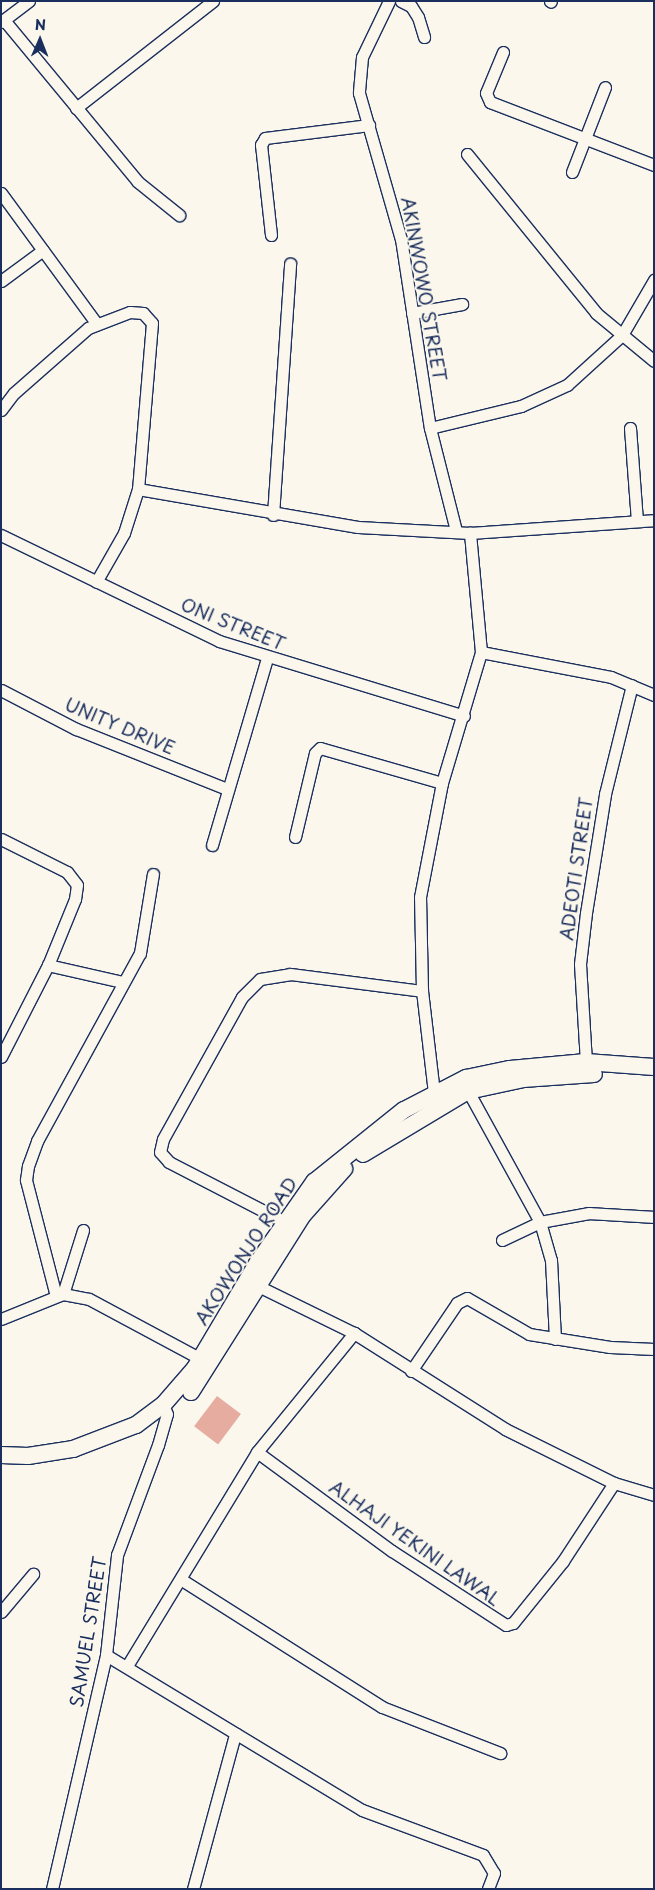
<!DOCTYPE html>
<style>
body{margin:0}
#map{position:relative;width:655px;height:1890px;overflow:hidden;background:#fbf7ec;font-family:"Playpen Sans",sans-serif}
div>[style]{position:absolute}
.building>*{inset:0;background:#e6aca0;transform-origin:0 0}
.roads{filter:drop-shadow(1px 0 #1b2f5e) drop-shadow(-1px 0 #1b2f5e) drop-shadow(0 1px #1b2f5e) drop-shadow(0 -1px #1b2f5e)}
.minor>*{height:11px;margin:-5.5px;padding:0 5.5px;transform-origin:5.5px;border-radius:5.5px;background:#fbf7ec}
.secondary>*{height:16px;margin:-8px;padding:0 8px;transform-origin:8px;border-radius:8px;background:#fbf7ec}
span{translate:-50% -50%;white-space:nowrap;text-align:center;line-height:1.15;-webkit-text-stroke:4px #fbf7ec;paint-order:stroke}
.street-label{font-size:18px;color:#1b2f5e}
.frame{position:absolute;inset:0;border:2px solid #1b2f5e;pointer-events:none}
.north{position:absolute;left:15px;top:15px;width:50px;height:50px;-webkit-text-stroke:4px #fbf7ec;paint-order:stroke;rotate:1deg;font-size:14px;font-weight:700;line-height:20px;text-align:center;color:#1b2f5e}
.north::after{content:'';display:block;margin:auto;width:18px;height:22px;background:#1b2f5e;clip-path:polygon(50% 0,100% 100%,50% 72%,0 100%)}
</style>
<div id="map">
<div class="building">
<div style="left:217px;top:1396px;width:30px;height:38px;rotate:37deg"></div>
</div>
<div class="roads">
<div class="minor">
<div style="left:389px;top:1px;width:62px;rotate:115.7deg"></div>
<div style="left:362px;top:57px;width:36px;rotate:95deg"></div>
<div style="left:359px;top:93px;width:152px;rotate:74deg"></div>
<div style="left:401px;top:239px;width:191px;rotate:81.3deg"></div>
<div style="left:430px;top:428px;width:106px;rotate:75.8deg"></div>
<div style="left:401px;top:1px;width:11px;rotate:27deg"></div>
<div style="left:411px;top:6px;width:13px;rotate:58deg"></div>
<div style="left:418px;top:17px;width:21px;rotate:73deg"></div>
<div style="left:550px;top:1px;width:1px;rotate:45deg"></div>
<div style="left:4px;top:20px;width:210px;rotate:50.4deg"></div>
<div style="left:138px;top:182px;width:53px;rotate:38.8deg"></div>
<div style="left:1px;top:22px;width:35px;rotate:-37deg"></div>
<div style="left:503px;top:52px;width:44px;rotate:112.5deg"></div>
<div style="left:486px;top:93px;width:10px;rotate:66deg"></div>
<div style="left:490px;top:102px;width:176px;rotate:21deg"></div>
<div style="left:76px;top:108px;width:174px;rotate:-38deg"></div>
<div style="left:467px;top:154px;width:205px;rotate:50.9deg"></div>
<div style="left:596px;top:313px;width:75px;rotate:39.6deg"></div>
<div style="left:572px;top:172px;width:91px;rotate:-68.8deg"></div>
<div style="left:1px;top:193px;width:162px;rotate:53.8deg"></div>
<div style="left:271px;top:235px;width:91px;rotate:-96.3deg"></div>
<div style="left:261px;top:145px;width:8px;rotate:-60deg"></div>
<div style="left:265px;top:138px;width:105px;rotate:-7.1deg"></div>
<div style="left:1px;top:281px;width:52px;rotate:-36.4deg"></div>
<div style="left:412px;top:313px;width:51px;rotate:-10.2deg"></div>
<div style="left:1px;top:410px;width:21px;rotate:-53deg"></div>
<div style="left:14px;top:393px;width:98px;rotate:-41.3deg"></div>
<div style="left:88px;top:328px;width:45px;rotate:-20.9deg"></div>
<div style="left:130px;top:312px;width:13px;rotate:4deg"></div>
<div style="left:143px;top:313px;width:13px;rotate:48deg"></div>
<div style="left:152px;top:323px;width:167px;rotate:94.8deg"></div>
<div style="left:138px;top:489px;width:46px;rotate:107.7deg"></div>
<div style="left:124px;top:533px;width:56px;rotate:119.7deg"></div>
<div style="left:430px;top:428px;width:94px;rotate:-13.6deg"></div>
<div style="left:521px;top:406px;width:51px;rotate:-24.5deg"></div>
<div style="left:567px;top:385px;width:74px;rotate:-42.3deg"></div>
<div style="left:622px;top:335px;width:64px;rotate:-59.8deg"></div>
<div style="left:630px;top:428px;width:93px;rotate:85.7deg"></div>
<div style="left:138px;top:489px;width:223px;rotate:9.8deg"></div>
<div style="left:358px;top:527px;width:112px;rotate:3.1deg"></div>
<div style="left:470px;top:533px;width:184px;rotate:-4deg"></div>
<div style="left:273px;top:515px;width:252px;rotate:-86.1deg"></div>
<div style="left:1px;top:535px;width:242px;rotate:25.9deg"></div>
<div style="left:219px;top:641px;width:256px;rotate:17deg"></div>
<div style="left:481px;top:652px;width:132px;rotate:10.9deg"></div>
<div style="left:611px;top:677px;width:47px;rotate:22.7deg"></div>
<div style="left:1px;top:690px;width:85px;rotate:27.5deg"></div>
<div style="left:76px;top:729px;width:162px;rotate:21.7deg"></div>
<div style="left:295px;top:837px;width:86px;rotate:-76.6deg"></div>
<div style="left:315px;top:753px;width:7px;rotate:-45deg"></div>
<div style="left:320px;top:748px;width:127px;rotate:16deg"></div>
<div style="left:1px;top:839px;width:74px;rotate:26.6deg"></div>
<div style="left:67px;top:872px;width:16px;rotate:52deg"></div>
<div style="left:77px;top:885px;width:14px;rotate:98deg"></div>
<div style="left:75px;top:899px;width:71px;rotate:112.2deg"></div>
<div style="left:48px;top:965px;width:103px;rotate:117.1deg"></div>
<div style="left:212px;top:845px;width:195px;rotate:-73.6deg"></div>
<div style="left:48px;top:965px;width:76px;rotate:12.9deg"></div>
<div style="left:586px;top:1062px;width:98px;rotate:-93.5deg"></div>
<div style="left:580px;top:964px;width:51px;rotate:-83.3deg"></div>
<div style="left:586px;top:913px;width:121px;rotate:-80.9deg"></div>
<div style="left:605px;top:794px;width:112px;rotate:-76.1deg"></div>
<div style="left:468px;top:1091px;width:149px;rotate:61.2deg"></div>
<div style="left:540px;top:1222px;width:40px;rotate:74deg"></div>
<div style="left:551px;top:1260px;width:79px;rotate:87.1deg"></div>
<div style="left:434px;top:1093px;width:103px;rotate:-96.7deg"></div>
<div style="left:422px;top:991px;width:94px;rotate:-91.2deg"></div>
<div style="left:420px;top:897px;width:116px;rotate:-79.1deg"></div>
<div style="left:442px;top:783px;width:137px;rotate:-73.4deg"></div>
<div style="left:481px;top:652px;width:120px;rotate:-95.3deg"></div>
<div style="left:285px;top:1222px;width:131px;rotate:-152.7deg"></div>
<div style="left:169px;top:1162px;width:13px;rotate:-132deg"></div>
<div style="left:160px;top:1152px;width:13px;rotate:-77deg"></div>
<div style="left:163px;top:1139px;width:162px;rotate:-60.9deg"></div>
<div style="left:242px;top:997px;width:25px;rotate:-45deg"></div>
<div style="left:260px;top:979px;width:30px;rotate:-9deg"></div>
<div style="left:290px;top:974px;width:133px;rotate:7.3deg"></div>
<div style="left:502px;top:1240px;width:42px;rotate:-25.3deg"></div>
<div style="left:540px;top:1222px;width:50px;rotate:-10.4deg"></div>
<div style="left:589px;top:1213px;width:65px;rotate:3.5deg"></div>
<div style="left:252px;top:1283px;width:114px;rotate:26.1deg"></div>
<div style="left:354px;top:1333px;width:179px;rotate:32.4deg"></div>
<div style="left:505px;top:1429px;width:122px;rotate:26.4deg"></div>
<div style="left:614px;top:1483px;width:42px;rotate:16.7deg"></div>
<div style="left:63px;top:1294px;width:67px;rotate:-72.6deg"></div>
<div style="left:56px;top:1296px;width:120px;rotate:-104.5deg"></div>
<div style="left:26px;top:1180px;width:14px;rotate:-82deg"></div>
<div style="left:28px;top:1166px;width:27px;rotate:-70deg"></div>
<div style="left:37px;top:1141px;width:214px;rotate:-61.3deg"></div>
<div style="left:140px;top:953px;width:80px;rotate:-80.7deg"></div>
<div style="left:1px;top:1319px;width:67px;rotate:-22deg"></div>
<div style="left:63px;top:1294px;width:26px;rotate:11deg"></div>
<div style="left:89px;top:1299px;width:127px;rotate:28.2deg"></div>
<div style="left:411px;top:1371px;width:82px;rotate:-55.9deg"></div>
<div style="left:457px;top:1303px;width:11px;rotate:-27deg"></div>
<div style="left:467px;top:1298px;width:72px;rotate:30.1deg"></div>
<div style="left:529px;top:1334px;width:82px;rotate:9.1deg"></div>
<div style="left:610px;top:1347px;width:44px;rotate:2.6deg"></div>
<div style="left:257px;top:1452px;width:167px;rotate:36.3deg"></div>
<div style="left:392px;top:1551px;width:136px;rotate:33deg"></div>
<div style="left:506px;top:1625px;width:7px;rotate:-16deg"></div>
<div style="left:513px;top:1623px;width:80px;rotate:-51.1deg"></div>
<div style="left:563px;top:1561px;width:93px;rotate:-56.8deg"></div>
<div style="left:182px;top:1580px;width:237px;rotate:32.4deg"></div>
<div style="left:382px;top:1707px;width:127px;rotate:21.3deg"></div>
<div style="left:1px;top:1612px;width:50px;rotate:-49.9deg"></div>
<div style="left:106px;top:1655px;width:299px;rotate:31.2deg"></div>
<div style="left:362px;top:1810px;width:129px;rotate:20.4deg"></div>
<div style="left:483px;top:1855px;width:21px;rotate:59deg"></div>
<div style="left:494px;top:1873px;width:17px;rotate:111deg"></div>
<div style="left:127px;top:1666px;width:250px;rotate:-58.7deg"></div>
<div style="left:257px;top:1452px;width:154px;rotate:-50.8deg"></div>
<div style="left:52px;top:1889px;width:240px;rotate:-77deg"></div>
<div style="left:106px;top:1655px;width:101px;rotate:-83.7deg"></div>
<div style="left:117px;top:1555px;width:117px;rotate:-69.6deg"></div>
<div style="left:158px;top:1445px;width:32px;rotate:-74deg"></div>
<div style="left:167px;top:1414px;width:10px;rotate:-114deg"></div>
<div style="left:193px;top:1889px;width:161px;rotate:-74.8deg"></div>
</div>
<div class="secondary">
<div style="left:363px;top:1154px;width:122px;rotate:-31deg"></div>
<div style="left:468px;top:1091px;width:56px;rotate:-12.3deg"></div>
<div style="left:523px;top:1079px;width:71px;rotate:-4deg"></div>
<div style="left:191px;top:1392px;width:209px;rotate:-57.7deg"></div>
<div style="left:303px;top:1215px;width:62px;rotate:-48.3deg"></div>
<div style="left:1px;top:1455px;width:27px;rotate:2deg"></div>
<div style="left:28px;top:1456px;width:46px;rotate:-8.8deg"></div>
<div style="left:73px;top:1449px;width:67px;rotate:-20.9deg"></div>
<div style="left:136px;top:1425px;width:34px;rotate:-37deg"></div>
<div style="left:163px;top:1405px;width:49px;rotate:-49.1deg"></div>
<div style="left:195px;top:1368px;width:123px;rotate:-59.3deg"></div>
<div style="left:258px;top:1262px;width:98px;rotate:-55deg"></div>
<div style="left:314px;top:1182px;width:115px;rotate:-38.7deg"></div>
<div style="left:404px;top:1110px;width:70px;rotate:-27.3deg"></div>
<div style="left:466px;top:1078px;width:45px;rotate:-11.6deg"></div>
<div style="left:510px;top:1069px;width:76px;rotate:-5.3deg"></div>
<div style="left:586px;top:1062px;width:68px;rotate:4.2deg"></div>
</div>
</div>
<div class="street-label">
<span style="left:424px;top:289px;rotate:80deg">AKINWOWO STREET</span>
<span style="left:233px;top:624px;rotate:22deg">ONI STREET</span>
<span style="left:120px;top:726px;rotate:23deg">UNITY DRIVE</span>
<span style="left:576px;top:869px;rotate:-82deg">ADEOTI STREET</span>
<span style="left:246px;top:1251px;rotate:-57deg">AKOWONJO ROAD</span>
<span style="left:415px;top:1543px;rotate:35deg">ALHAJI YEKINI LAWAL</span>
<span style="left:88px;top:1632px;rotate:-81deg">SAMUEL STREET</span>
</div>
<div class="frame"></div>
<div class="north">N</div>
</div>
